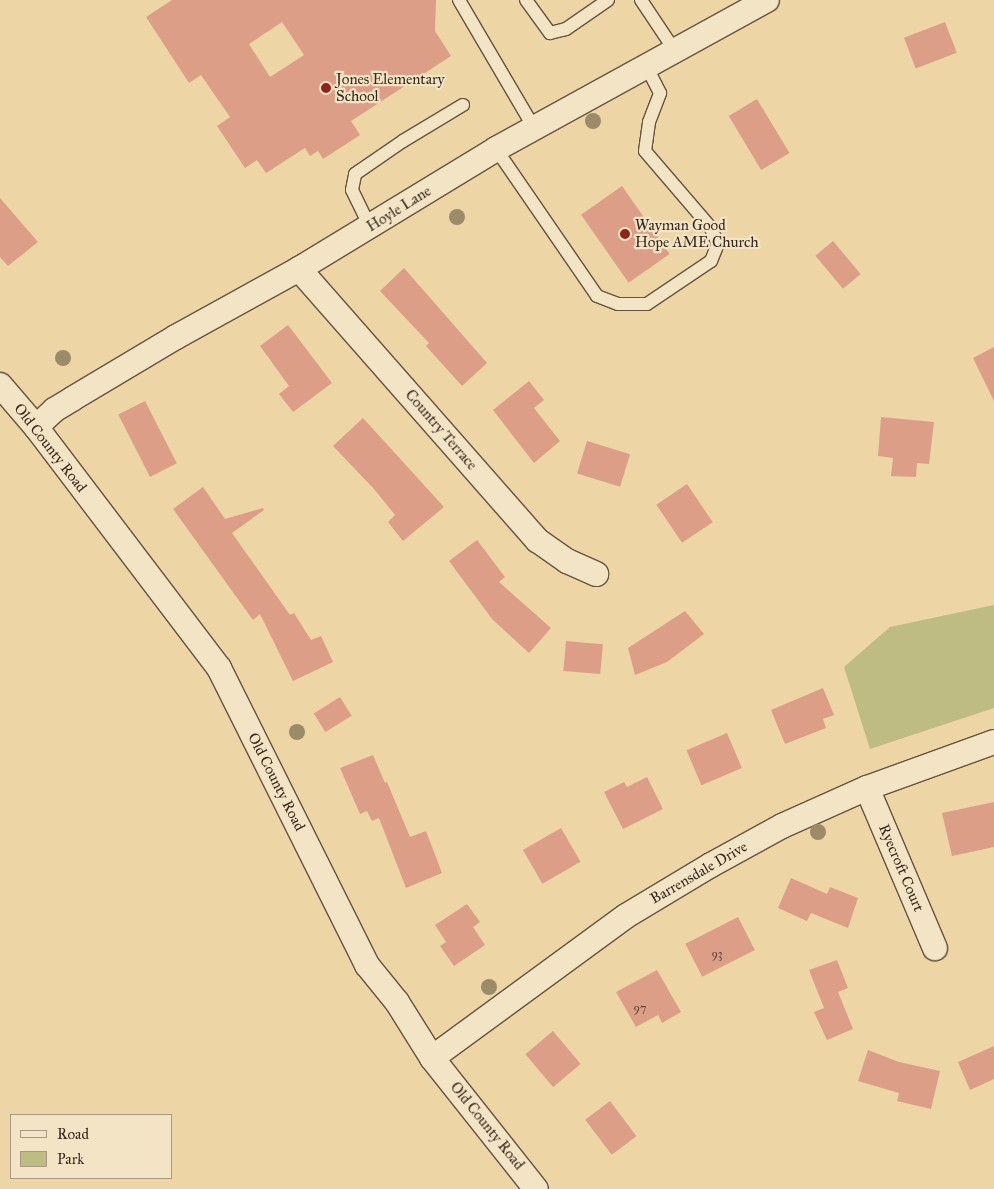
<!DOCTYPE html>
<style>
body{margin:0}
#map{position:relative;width:994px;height:1189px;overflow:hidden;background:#edd5a6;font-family:"IM FELL Great Primer",serif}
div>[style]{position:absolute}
.green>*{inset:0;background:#bebc83}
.building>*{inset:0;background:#dd9e88;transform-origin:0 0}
.roads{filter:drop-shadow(1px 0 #655340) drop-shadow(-1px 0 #655340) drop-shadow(0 1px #655340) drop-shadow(0 -1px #655340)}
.lane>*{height:12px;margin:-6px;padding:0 6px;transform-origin:6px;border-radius:6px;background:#f3e4c5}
.street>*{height:24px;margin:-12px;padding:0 12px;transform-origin:12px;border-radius:12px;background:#f3e4c5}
.trees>*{width:16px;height:16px;margin:-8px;border-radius:50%;background:#9c8a69}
.dots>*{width:14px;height:14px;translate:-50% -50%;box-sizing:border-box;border:2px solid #f3e4c5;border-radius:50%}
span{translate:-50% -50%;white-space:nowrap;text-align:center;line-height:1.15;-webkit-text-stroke:4.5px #f3e4c5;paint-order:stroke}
.number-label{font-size:12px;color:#614638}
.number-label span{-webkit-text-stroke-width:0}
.poi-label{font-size:15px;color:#38281e}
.left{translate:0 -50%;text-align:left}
.street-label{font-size:15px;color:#38281e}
.legend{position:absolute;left:10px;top:1114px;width:162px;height:65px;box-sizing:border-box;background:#f3e4c5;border:1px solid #a89982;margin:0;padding:6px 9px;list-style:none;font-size:15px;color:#38281e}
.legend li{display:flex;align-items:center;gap:10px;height:25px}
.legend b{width:25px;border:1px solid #a89982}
</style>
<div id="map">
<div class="green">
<div style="clip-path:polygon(994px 605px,994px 708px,870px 749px,844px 667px,890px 627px)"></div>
</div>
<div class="building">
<div style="clip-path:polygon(evenodd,172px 0,436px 0,435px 31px,451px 56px,351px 121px,360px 135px,323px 159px,318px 151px,310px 156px,305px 148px,266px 173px,257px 160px,245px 168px,217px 126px,230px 117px,201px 75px,189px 83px,146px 17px,172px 0,282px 22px,304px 55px,270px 77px,249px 44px,282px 22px)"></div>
<div style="left:945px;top:22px;width:33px;height:44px;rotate:69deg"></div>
<div style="left:757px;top:99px;width:63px;height:33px;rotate:59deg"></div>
<div style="left:622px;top:186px;width:83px;height:50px;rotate:55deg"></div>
<div style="clip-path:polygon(0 198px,38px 242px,8px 266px,0 257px)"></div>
<div style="left:833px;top:241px;width:43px;height:23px;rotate:50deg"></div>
<div style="clip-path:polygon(404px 268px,487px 363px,462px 386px,426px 346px,429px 343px,380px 291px)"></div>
<div style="clip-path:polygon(288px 325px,332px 383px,293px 412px,279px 394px,289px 386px,260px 346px)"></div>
<div style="clip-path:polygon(994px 347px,994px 401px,973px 358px)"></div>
<div style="clip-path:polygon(529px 381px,544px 400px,534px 408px,560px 441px,534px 463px,493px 410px)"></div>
<div style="left:145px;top:401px;width:70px;height:30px;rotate:63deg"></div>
<div style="clip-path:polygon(881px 417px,934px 422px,929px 464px,917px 463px,916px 477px,891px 476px,893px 458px,878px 456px)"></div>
<div style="clip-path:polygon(363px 418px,444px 507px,403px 541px,388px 522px,395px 515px,374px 489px,333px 446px)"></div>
<div style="left:587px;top:441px;width:45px;height:34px;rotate:17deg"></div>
<div style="left:687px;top:484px;width:46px;height:37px;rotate:56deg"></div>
<div style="clip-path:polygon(203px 487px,225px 519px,263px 508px,264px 510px,232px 533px,290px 615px,294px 613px,311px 640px,321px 636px,333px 662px,293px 681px,260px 614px,253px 620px,173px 509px)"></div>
<div style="clip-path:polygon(477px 540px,505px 577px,499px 582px,551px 628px,529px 653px,492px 619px,449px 561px)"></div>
<div style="clip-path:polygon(685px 611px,704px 634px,667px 662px,635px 675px,628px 648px)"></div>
<div style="left:566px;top:641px;width:37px;height:30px;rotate:5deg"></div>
<div style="clip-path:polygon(823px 688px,834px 715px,823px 719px,826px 728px,785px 744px,771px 710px)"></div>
<div style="left:340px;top:697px;width:22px;height:31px;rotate:58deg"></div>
<div style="left:727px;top:733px;width:38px;height:44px;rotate:67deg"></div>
<div style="clip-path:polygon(373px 755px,385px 783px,387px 782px,410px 837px,426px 831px,442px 873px,406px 888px,379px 818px,372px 821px,367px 811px,360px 814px,340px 768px)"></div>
<div style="clip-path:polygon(647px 777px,663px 809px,623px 829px,604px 792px,624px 782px,627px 787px)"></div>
<div style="clip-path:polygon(994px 802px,994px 847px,952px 856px,942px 813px)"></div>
<div style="left:561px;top:828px;width:39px;height:44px;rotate:60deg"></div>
<div style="clip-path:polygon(791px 878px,827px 894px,830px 887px,858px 898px,848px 928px,811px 913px,807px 921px,778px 908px)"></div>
<div style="clip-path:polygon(467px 904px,480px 922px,473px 927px,485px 945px,454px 966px,440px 946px,446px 942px,435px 925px)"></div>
<div style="left:738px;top:917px;width:37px;height:59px;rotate:63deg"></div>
<div style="clip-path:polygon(837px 960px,848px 988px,838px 992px,853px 1029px,827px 1040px,814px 1012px,824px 1008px,809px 970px)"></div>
<div style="clip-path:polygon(657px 970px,681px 1012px,662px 1023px,658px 1015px,636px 1027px,616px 992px)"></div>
<div style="left:553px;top:1031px;width:43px;height:36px;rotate:50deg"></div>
<div style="clip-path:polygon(994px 1046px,994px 1079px,970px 1090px,958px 1062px)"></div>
<div style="clip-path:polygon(868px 1050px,899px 1062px,940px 1071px,931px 1109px,897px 1101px,899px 1093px,858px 1081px)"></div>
<div style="left:610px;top:1101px;width:44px;height:31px;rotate:53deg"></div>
</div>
<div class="roads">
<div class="lane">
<div style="left:459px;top:0;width:148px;rotate:59.6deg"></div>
<div style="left:526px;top:0;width:41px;rotate:54deg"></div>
<div style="left:550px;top:33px;width:16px;rotate:-14deg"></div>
<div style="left:566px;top:29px;width:51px;rotate:-34.6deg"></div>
<div style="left:641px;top:0;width:61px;rotate:56.3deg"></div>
<div style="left:496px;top:149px;width:178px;rotate:55.5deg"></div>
<div style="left:597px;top:296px;width:22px;rotate:21deg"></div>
<div style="left:618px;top:304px;width:29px"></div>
<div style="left:647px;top:304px;width:77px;rotate:-33.9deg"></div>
<div style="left:711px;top:261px;width:18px;rotate:-68deg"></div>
<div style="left:718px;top:244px;width:17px;rotate:-114deg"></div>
<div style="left:711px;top:228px;width:101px;rotate:-130.6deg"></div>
<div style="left:645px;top:151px;width:29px;rotate:-82deg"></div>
<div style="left:649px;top:122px;width:31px;rotate:-69deg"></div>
<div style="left:660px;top:93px;width:29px;rotate:-117deg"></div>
<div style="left:370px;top:227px;width:41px;rotate:-115.9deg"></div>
<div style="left:352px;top:190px;width:16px;rotate:-79deg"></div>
<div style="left:355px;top:174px;width:58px;rotate:-34.5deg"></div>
<div style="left:403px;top:141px;width:70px;rotate:-31deg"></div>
</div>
<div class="street">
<div style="left:299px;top:269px;width:361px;rotate:48.7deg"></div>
<div style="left:537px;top:540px;width:37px;rotate:35deg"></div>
<div style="left:567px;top:561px;width:32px;rotate:24deg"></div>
<div style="left:0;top:385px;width:55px;rotate:49.4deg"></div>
<div style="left:36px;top:427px;width:303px;rotate:52.8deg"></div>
<div style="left:219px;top:668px;width:332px;rotate:63.5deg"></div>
<div style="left:367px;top:965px;width:48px;rotate:51deg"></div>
<div style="left:397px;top:1002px;width:66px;rotate:58deg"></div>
<div style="left:432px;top:1058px;width:167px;rotate:51.6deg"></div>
<div style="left:36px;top:427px;width:25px;rotate:-43deg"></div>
<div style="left:54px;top:410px;width:21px;rotate:-31deg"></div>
<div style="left:72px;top:399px;width:121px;rotate:-30.8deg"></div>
<div style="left:176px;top:337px;width:141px;rotate:-28.9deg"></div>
<div style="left:299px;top:269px;width:231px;rotate:-31.3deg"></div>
<div style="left:496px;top:149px;width:309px;rotate:-28.8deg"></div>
<div style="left:867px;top:788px;width:174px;rotate:67deg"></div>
<div style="left:432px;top:1058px;width:240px;rotate:-36.2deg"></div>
<div style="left:626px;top:916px;width:99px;rotate:-31deg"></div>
<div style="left:711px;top:865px;width:81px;rotate:-28.8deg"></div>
<div style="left:782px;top:826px;width:93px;rotate:-24.1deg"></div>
<div style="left:867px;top:788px;width:135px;rotate:-19.9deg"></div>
</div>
</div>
<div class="trees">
<div style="left:593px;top:121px"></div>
<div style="left:457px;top:217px"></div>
<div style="left:63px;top:358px"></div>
<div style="left:297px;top:732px"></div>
<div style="left:818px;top:832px"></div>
<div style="left:489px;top:987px"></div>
</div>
<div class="dots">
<div style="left:326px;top:88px;background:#8f2418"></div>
<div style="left:625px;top:234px;background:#8f2418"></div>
</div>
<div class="number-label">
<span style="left:717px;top:955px">93</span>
<span style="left:640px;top:1009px">97</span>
</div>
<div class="poi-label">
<span class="left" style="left:336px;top:88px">Jones Elementary<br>School</span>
<span class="left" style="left:635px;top:234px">Wayman Good<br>Hope AME Church</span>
</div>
<div class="street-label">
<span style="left:399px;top:209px;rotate:-32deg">Hoyle Lane</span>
<span style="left:441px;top:430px;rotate:49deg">Country Terrace</span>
<span style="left:50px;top:448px;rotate:52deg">Old County Road</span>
<span style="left:276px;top:782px;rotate:63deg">Old County Road</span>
<span style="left:901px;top:868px;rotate:67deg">Ryecroft Court</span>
<span style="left:699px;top:873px;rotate:-30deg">Barrensdale Drive</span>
<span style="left:487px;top:1126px;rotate:51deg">Old County Road</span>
</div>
<ul class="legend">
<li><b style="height:6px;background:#f3e4c5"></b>Road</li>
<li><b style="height:14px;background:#bebc83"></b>Park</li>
</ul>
</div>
